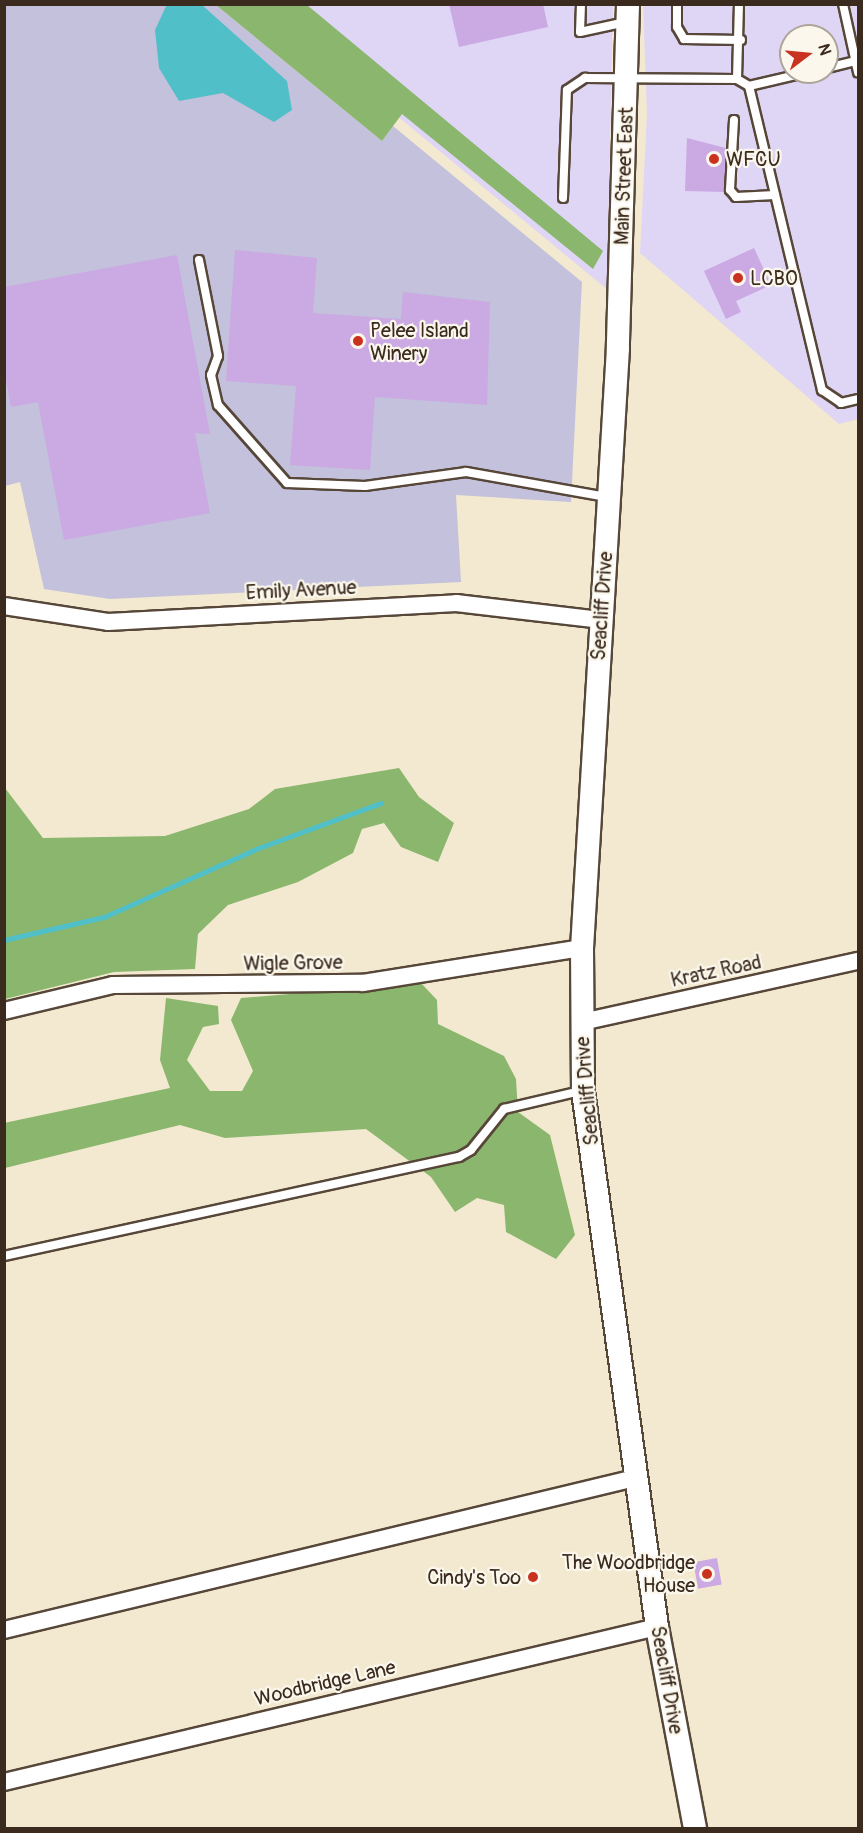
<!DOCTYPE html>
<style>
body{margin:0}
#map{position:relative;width:863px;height:1833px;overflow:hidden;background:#f3e9d0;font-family:Pangolin,sans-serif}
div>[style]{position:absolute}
.built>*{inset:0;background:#dfd5f5}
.industrial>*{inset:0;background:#c3c1db}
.forest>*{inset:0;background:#8ab66d}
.water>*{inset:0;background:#51bfc8}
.stream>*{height:4.5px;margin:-2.25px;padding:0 2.25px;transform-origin:2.25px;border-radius:2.25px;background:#51bfc8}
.building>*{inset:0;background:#cba9e3;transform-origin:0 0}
.roads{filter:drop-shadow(2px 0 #574739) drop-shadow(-2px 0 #574739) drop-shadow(0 2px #574739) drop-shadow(0 -2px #574739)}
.service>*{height:8px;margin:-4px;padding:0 4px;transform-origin:4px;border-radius:4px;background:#fff}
.minor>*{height:16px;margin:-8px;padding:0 8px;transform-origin:8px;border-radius:8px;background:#fff}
.secondary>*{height:22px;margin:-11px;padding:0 11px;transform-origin:11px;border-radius:11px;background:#fff}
.dots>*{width:16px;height:16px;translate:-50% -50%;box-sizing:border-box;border:3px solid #fbf7ec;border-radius:50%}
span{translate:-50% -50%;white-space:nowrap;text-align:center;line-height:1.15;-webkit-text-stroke:4.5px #fbf7ec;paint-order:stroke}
.poi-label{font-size:20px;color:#3b2a1e}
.left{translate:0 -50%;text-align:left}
.right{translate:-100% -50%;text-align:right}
.street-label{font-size:20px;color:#3b2a1e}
.frame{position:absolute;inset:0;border:6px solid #3b2a1e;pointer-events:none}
.north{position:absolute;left:779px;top:24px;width:60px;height:60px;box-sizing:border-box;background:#fbf7ec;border:2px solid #aea59a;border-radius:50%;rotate:74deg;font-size:16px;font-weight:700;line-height:24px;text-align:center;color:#3b2a1e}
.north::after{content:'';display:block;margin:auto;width:21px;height:27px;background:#c8321e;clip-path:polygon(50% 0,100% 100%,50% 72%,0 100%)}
</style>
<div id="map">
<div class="built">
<div style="clip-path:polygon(263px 5px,613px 5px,607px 289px,592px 277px)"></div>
<div style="clip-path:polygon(evenodd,643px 5px,858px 5px,858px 419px,839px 424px,640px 253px,647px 113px,643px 5px,791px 36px,827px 36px,827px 72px,791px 72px,791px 36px)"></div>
</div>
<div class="industrial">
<div style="clip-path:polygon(5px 5px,216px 5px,382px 141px,393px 126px,582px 282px,571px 502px,456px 495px,461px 582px,110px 599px,44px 589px,20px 482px,5px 486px)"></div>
</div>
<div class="forest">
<div style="clip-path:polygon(216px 5px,307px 5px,603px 251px,593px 269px,402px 114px,382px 141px)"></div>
<div style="clip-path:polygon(399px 768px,419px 797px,454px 823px,438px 862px,401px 847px,384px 823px,362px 829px,353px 853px,298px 882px,228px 905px,198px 934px,195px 969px,114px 972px,5px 999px,5px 788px,43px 838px,165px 836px,249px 809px,275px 789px)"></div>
<div style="clip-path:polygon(421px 983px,437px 1000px,438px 1024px,504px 1056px,516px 1079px,518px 1112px,550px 1135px,575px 1235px,556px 1259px,506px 1232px,504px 1205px,477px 1198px,455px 1212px,431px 1177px,366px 1129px,225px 1138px,180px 1125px,5px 1168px,4px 1123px,170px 1088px,160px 1060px,166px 998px,218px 1006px,219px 1024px,203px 1027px,187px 1060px,210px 1091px,242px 1091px,253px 1071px,231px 1020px,241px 998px)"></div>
</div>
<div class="water">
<div style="clip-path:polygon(167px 4px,202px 5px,287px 81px,292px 110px,274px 122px,223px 93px,179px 101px,159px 68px,155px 30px)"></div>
</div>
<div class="stream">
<div style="left:4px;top:940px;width:103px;rotate:-13deg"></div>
<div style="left:104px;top:917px;width:167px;rotate:-24.1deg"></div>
<div style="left:256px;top:849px;width:133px;rotate:-20.2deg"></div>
</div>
<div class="building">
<div style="clip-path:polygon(449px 4px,543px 4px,548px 27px,459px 47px)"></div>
<div style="clip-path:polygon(687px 138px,741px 152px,741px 167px,726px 166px,725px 192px,685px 191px)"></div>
<div style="clip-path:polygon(754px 248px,771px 285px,736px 301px,741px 312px,726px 319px,704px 271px)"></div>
<div style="clip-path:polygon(235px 250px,317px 258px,313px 313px,401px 319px,403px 292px,490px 302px,487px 405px,375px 397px,370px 470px,290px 465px,296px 386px,226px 381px)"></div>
<div style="clip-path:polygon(177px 255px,210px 434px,195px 433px,210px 513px,64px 540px,38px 402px,11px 407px,4px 369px,4px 287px)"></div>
<div style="left:717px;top:1558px;width:27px;height:24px;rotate:80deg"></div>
</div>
<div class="roads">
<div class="service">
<div style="left:581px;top:4px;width:28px;rotate:92deg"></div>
<div style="left:580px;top:32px;width:47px;rotate:-12.3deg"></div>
<div style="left:677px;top:4px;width:23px;rotate:90deg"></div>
<div style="left:677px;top:27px;width:14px;rotate:60deg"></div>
<div style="left:684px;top:39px;width:57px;rotate:1deg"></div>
<div style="left:843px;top:4px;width:70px;rotate:77.6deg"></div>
<div style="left:827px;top:68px;width:32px;rotate:-14deg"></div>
<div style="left:737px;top:79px;width:75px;rotate:-88.5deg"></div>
<div style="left:749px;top:86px;width:62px;rotate:-13.1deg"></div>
<div style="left:734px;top:120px;width:70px;rotate:93.3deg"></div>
<div style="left:730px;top:190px;width:9px;rotate:49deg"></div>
<div style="left:736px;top:197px;width:39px;rotate:-3deg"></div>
<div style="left:563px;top:198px;width:108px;rotate:-87.9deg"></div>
<div style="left:567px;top:90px;width:22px;rotate:-34deg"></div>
<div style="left:585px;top:78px;width:152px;rotate:0.4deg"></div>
<div style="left:737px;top:79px;width:14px;rotate:30deg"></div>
<div style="left:749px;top:86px;width:313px;rotate:76.5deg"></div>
<div style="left:822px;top:390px;width:23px;rotate:34deg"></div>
<div style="left:841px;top:403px;width:17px;rotate:-13deg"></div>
<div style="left:199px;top:260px;width:98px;rotate:78.8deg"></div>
<div style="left:218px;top:356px;width:20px;rotate:110deg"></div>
<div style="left:211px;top:375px;width:31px;rotate:77deg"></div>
<div style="left:218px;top:405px;width:104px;rotate:48.5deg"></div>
<div style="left:287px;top:483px;width:78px;rotate:2.2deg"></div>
<div style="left:365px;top:486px;width:102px;rotate:-7.9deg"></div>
<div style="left:466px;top:472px;width:143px;rotate:10.1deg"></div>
<div style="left:4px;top:1256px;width:466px;rotate:-12.3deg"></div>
<div style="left:459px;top:1157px;width:14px;rotate:-30deg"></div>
<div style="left:471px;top:1150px;width:53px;rotate:-51.2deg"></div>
<div style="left:504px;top:1109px;width:79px;rotate:-13.2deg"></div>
</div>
<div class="minor">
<div style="left:4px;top:606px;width:105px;rotate:8.7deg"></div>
<div style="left:108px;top:622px;width:349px;rotate:-3.1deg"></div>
<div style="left:456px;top:603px;width:145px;rotate:6.7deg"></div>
<div style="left:4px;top:1011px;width:112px;rotate:-13.4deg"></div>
<div style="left:113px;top:985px;width:250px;rotate:-0.5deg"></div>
<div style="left:363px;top:983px;width:222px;rotate:-9.1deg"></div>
<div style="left:582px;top:1022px;width:283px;rotate:-12.5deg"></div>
<div style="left:4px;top:1630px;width:649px;rotate:-13.54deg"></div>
<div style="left:4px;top:1782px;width:671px;rotate:-13.35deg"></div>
</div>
<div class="secondary">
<div style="left:628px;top:4px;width:344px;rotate:91.7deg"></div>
<div style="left:618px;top:348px;width:601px;rotate:93.43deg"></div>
<div style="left:582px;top:948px;width:143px;rotate:89.6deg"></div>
<div style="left:583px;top:1091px;width:541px;rotate:82.14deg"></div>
<div style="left:657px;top:1627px;width:205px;rotate:79.3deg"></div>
</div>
</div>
<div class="dots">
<div style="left:714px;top:159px;background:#c8321e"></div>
<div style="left:738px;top:278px;background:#c8321e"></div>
<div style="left:358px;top:341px;background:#c8321e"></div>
<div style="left:707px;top:1574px;background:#c8321e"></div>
<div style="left:533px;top:1577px;background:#c8321e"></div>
</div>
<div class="poi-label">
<span class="left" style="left:726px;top:159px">WFCU</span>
<span class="left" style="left:750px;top:278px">LCBO</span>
<span class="left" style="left:370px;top:342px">Pelee Island<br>Winery</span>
<span class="right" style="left:695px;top:1574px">The Woodbridge<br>House</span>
<span class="right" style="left:521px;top:1577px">Cindy's Too</span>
</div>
<div class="street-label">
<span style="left:624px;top:176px;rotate:-88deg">Main Street East</span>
<span style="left:301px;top:590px;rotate:-3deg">Emily Avenue</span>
<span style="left:602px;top:606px;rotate:-86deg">Seacliff Drive</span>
<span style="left:293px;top:963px;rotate:-1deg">Wigle Grove</span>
<span style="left:716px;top:971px;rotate:-12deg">Kratz Road</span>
<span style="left:587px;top:1091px;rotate:-95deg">Seacliff Drive</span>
<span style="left:667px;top:1680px;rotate:80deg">Seacliff Drive</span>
<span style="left:325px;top:1683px;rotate:-13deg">Woodbridge Lane</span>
</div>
<div class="frame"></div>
<div class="north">N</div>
</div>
